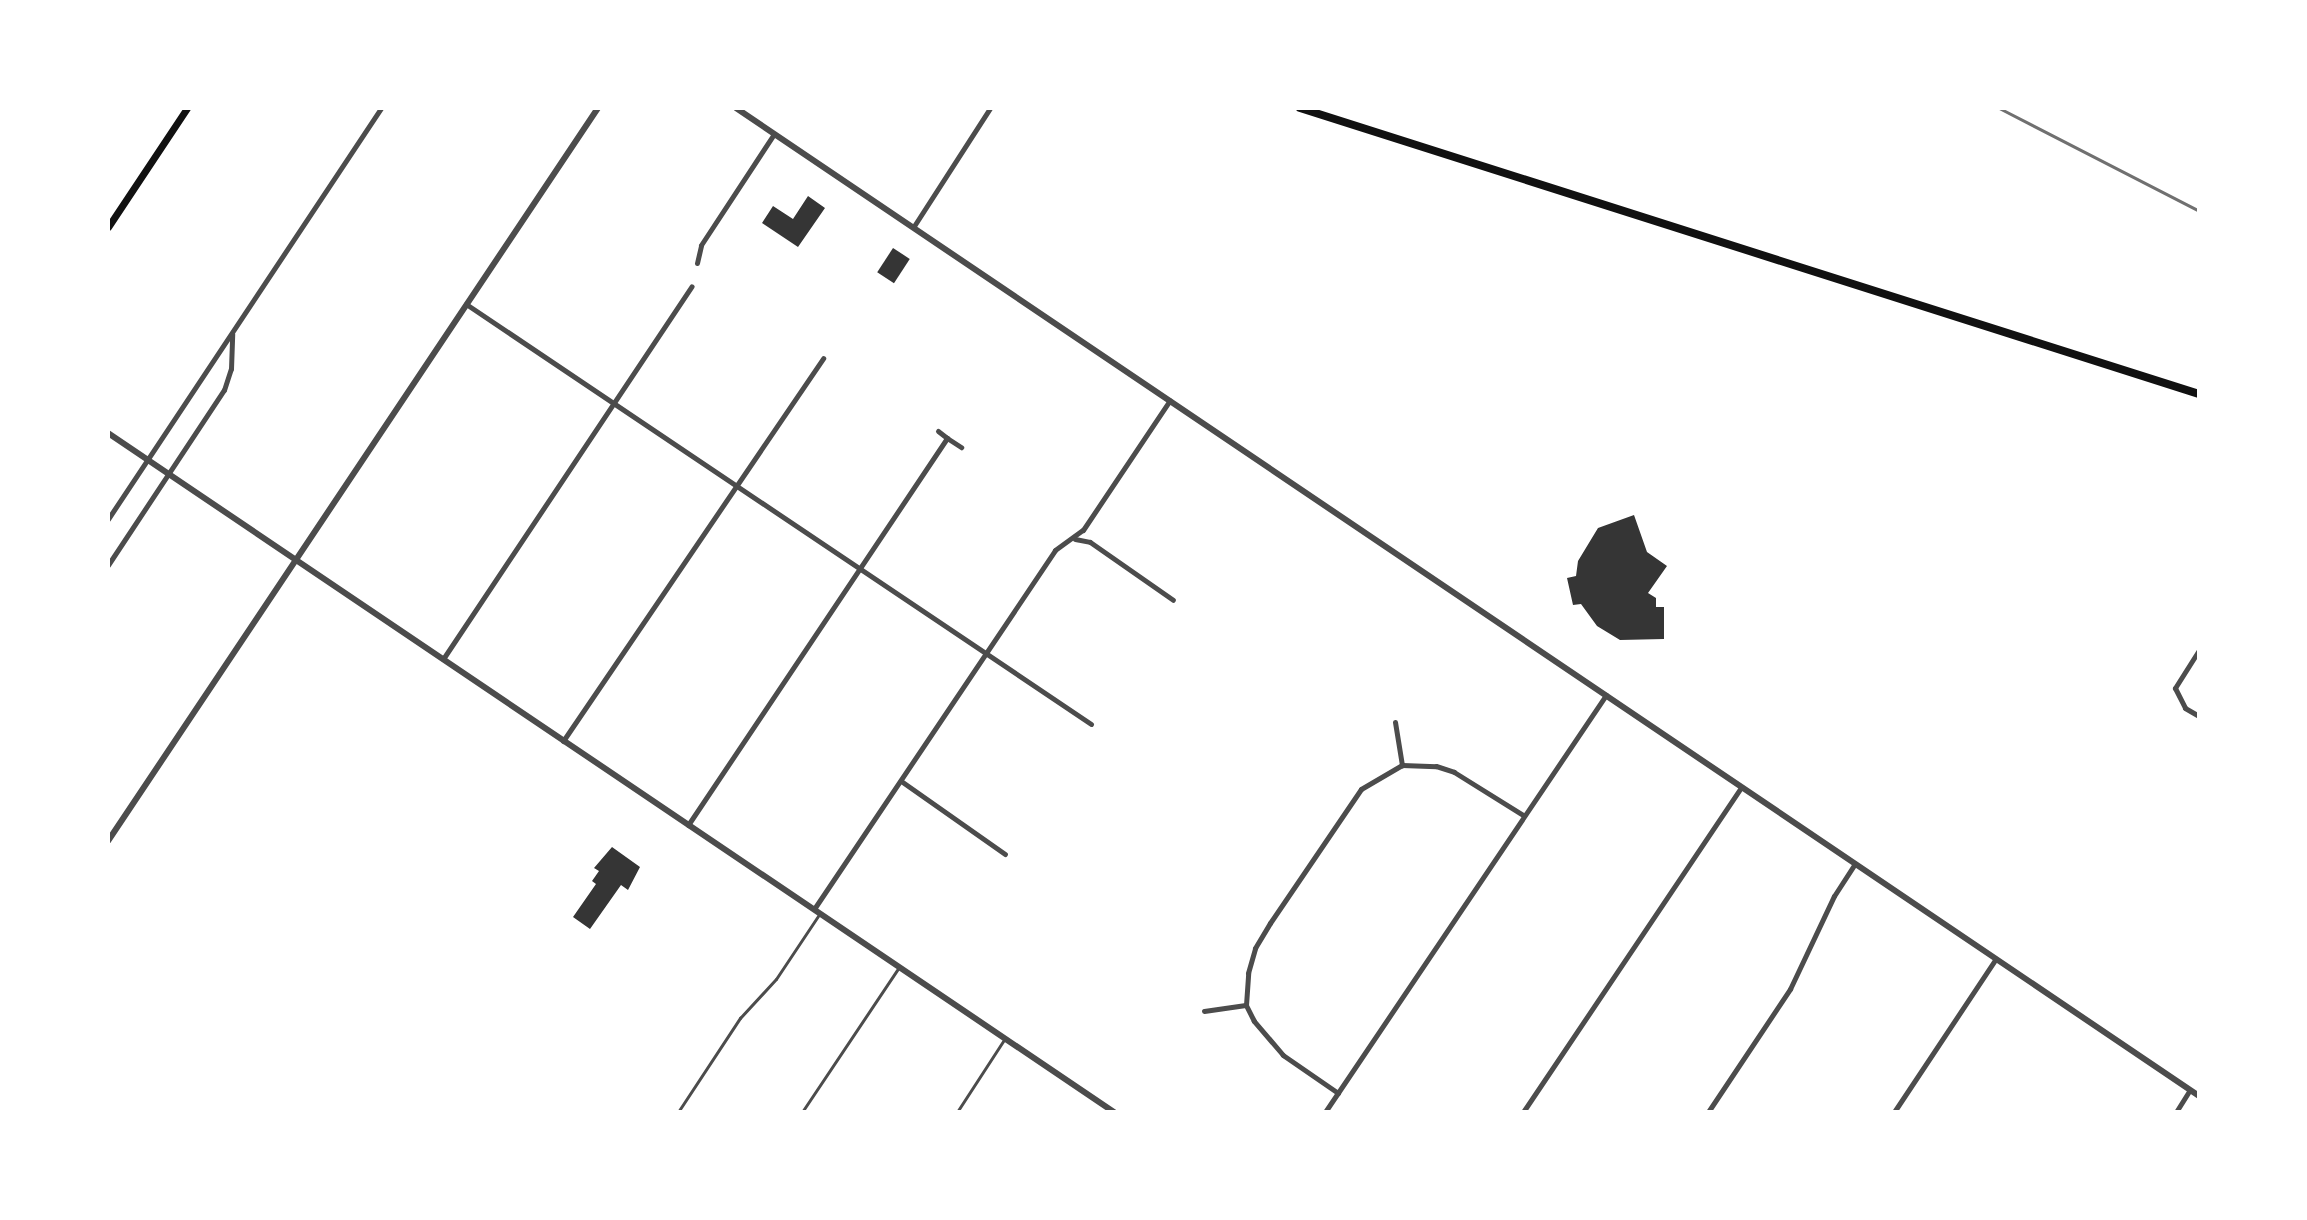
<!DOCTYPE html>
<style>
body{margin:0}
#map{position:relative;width:2307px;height:1220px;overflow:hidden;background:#fff;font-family:"Source Sans 3",sans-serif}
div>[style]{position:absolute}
.building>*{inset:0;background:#353535;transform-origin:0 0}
.service>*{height:3px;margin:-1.5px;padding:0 1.5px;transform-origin:1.5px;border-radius:1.5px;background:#4c4c4c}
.minor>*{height:5px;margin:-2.5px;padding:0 2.5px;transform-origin:2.5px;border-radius:2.5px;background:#4c4c4c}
.tertiary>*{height:6px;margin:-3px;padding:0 3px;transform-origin:3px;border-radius:3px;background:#4c4c4c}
.secondary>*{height:7px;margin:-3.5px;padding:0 3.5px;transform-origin:3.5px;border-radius:3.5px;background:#111}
.primary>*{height:8px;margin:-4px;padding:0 4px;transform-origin:4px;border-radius:4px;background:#111}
.rail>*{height:3px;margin:-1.5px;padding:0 1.5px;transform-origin:1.5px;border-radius:1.5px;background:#707070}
span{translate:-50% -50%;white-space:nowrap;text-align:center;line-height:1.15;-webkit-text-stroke:6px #fff;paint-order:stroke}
.frame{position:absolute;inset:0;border:110px solid #fff;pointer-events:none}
</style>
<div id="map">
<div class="building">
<div style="clip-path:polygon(808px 196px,825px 208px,798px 247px,762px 223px,773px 206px,793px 219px)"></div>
<div style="left:893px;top:248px;width:20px;height:29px;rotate:33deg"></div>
<div style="clip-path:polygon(1634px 515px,1647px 552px,1667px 566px,1648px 593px,1656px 598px,1656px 607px,1664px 607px,1664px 639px,1620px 640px,1597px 626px,1581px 604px,1573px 605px,1567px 578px,1576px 576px,1578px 561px,1598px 528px)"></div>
<div style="clip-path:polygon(612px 847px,640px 867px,628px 890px,621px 885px,590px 929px,573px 917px,596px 884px,592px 881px,599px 871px,594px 868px)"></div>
</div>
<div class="service">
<div style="left:678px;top:1112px;width:113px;rotate:-56.6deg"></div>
<div style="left:740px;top:1018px;width:53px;rotate:-47.3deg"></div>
<div style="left:776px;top:979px;width:79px;rotate:-56.3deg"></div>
<div style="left:802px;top:1112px;width:174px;rotate:-56.2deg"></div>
<div style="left:957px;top:1112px;width:88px;rotate:-57deg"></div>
</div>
<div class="minor">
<div style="left:914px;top:226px;width:140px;rotate:-57.2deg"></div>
<div style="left:697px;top:263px;width:18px;rotate:-77deg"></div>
<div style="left:701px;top:245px;width:133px;rotate:-56.7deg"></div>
<div style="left:466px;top:304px;width:753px;rotate:33.9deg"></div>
<div style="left:938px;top:431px;width:11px;rotate:38deg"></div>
<div style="left:108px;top:519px;width:493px;rotate:-56.4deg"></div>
<div style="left:1075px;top:539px;width:15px;rotate:11deg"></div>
<div style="left:1090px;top:542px;width:101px;rotate:34.9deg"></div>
<div style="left:108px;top:565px;width:210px;rotate:-56.5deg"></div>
<div style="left:224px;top:390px;width:22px;rotate:-72deg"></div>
<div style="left:231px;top:369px;width:35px;rotate:-88deg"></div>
<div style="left:2199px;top:650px;width:45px;rotate:122.3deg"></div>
<div style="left:2175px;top:688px;width:22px;rotate:63deg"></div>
<div style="left:2185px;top:708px;width:16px;rotate:30deg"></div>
<div style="left:443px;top:659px;width:448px;rotate:-56.3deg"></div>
<div style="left:1395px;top:722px;width:44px;rotate:80.8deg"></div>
<div style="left:563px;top:741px;width:463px;rotate:-55.8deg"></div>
<div style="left:901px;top:781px;width:127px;rotate:35.1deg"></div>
<div style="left:688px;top:825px;width:466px;rotate:-56.2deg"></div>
<div style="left:947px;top:438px;width:17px;rotate:33deg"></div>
<div style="left:814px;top:909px;width:432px;rotate:-56.1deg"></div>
<div style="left:1055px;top:550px;width:34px;rotate:-36deg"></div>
<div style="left:1083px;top:530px;width:156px;rotate:-56.2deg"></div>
<div style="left:1204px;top:1011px;width:42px;rotate:-8.1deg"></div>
<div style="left:1338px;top:1093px;width:67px;rotate:-145.4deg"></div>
<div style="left:1283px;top:1055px;width:45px;rotate:-130.5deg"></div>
<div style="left:1254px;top:1021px;width:18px;rotate:-117deg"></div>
<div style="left:1246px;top:1005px;width:32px;rotate:-86deg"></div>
<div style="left:1248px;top:973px;width:26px;rotate:-74deg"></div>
<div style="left:1255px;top:948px;width:29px;rotate:-59deg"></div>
<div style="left:1270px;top:923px;width:162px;rotate:-55.8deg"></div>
<div style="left:1361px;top:789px;width:48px;rotate:-30.3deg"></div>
<div style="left:1402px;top:765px;width:34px;rotate:2deg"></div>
<div style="left:1436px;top:766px;width:19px;rotate:18deg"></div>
<div style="left:1454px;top:772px;width:81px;rotate:31.9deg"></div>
<div style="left:1325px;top:1112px;width:503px;rotate:-56.03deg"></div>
<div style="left:1523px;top:1112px;width:391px;rotate:-56.1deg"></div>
<div style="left:1708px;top:1112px;width:148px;rotate:-56.3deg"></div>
<div style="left:1790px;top:989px;width:103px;rotate:-64.7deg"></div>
<div style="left:1834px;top:896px;width:37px;rotate:-57deg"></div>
<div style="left:1894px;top:1112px;width:182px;rotate:-56.4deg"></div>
<div style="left:2176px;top:1112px;width:26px;rotate:-58deg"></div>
</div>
<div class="tertiary">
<div style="left:736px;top:108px;width:1765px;rotate:34.03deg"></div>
<div style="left:108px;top:433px;width:1214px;rotate:34.02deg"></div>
<div style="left:108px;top:841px;width:882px;rotate:-56.24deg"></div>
</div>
<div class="secondary">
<div style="left:108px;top:227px;width:143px;rotate:-56.4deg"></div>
</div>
<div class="primary">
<div style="left:1300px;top:108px;width:943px;rotate:17.65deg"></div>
</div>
<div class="rail">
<div style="left:1999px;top:108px;width:225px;rotate:27.2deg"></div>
</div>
<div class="frame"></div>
</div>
